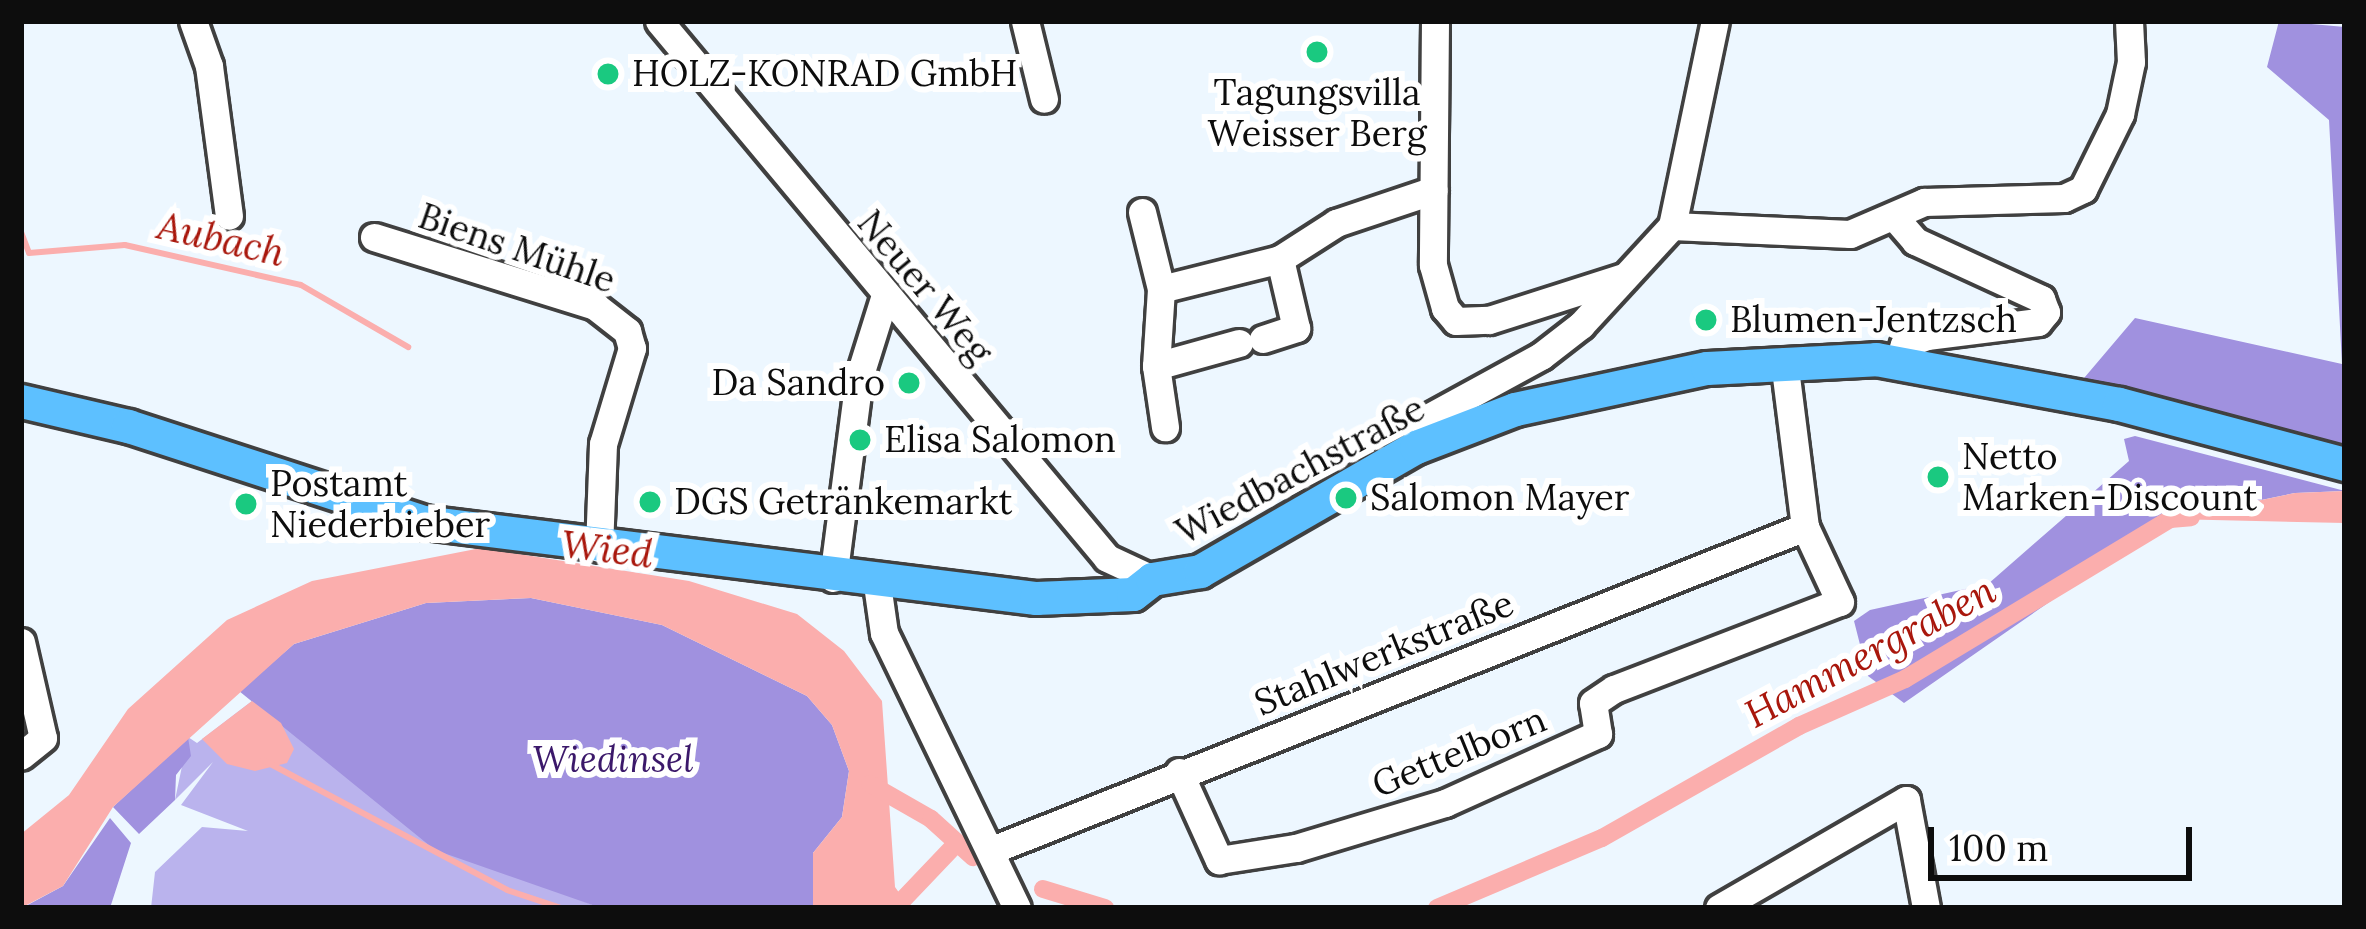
<!DOCTYPE html>
<meta charset="utf-8">
<style>
body{margin:0}
#map{position:relative;width:2366px;height:929px;overflow:hidden;background:#edf7ff;font-family:Lora,serif}
div>[style]{position:absolute}
.green>*{inset:0;background:#bab3ed}
.forest>*{inset:0;background:#a091df}
.water>*{inset:0;background:#fbaead}
.stream>*{height:6px;margin:-3px;padding:0 3px;transform-origin:3px;border-radius:3px;background:#fbaead}
.canal>*{height:18px;margin:-9px;padding:0 9px;transform-origin:9px;border-radius:9px;background:#fbaead}
.roads{filter:drop-shadow(3px 0 #404040) drop-shadow(-3px 0 #404040) drop-shadow(0 3px #404040) drop-shadow(0 -3px #404040)}
.minor>*{height:27px;margin:-13.5px;padding:0 13.5px;transform-origin:13.5px;border-radius:13.5px;background:#fff}
.major>*{height:33px;margin:-16.5px;padding:0 16.5px;transform-origin:16.5px;border-radius:16.5px;background:#5dc0ff}
.dots>*{width:33px;height:33px;translate:-50% -50%;box-sizing:border-box;border:6px solid #fff;border-radius:50%}
span{translate:-50% -50%;white-space:nowrap;text-align:center;line-height:1.15;-webkit-text-stroke:12px #fff;paint-order:stroke}
.poi-label{font-size:36px;color:#0d0d0d}
.left{translate:0 -50%;text-align:left}
.right{translate:-100% -50%;text-align:right}
.street-label{font-size:36px;color:#0d0d0d}
.park-label{font-size:36px;color:#3b186a;font-style:italic}
.water-label{font-size:39px;color:#a9170c;font-style:italic}
.frame{position:absolute;inset:0;border:24px solid #0d0d0d;pointer-events:none}
.scale{position:absolute;left:1928px;top:827px;width:264px;height:54px;box-sizing:border-box;border:6px solid #0d0d0d;border-top:0;padding-left:15px;font-size:36px;line-height:42px;white-space:nowrap;color:#0d0d0d;-webkit-text-stroke:9px #fff;paint-order:stroke}
</style>
<div id="map">
<div class="green">
<div style="clip-path:polygon(252px 701px,523px 878px,601px 908px,151px 908px,155px 872px,202px 827px,248px 831px,181px 805px,213px 762px,175px 800px,188px 737px,197px 743px)"></div>
</div>
<div class="forest">
<div style="clip-path:polygon(2279px 21px,2345px 27px,2345px 451px,2079px 384px,2135px 318px,2342px 364px,2329px 120px,2267px 67px)"></div>
<div style="clip-path:polygon(2135px 436px,2345px 491px,2295px 493px,2169px 519px,1904px 703px,1868px 676px,1854px 621px,1870px 610px,1988px 584px,2129px 461px,2124px 439px)"></div>
<div style="clip-path:polygon(531px 598px,662px 625px,807px 696px,832px 725px,849px 771px,842px 817px,813px 853px,813px 908px,601px 908px,435px 850px,239px 691px,294px 644px,426px 603px)"></div>
<div style="clip-path:polygon(188px 737px,191px 756px,176px 775px,175px 800px,139px 834px,113px 807px)"></div>
<div style="clip-path:polygon(110px 818px,131px 843px,110px 908px,22px 908px,63px 886px)"></div>
</div>
<div class="water">
<div style="clip-path:polygon(2345px 491px,2345px 523px,2170px 519px,2295px 493px)"></div>
<div style="clip-path:polygon(481px 548px,689px 581px,797px 614px,844px 651px,882px 701px,895px 887px,910px 908px,813px 908px,813px 853px,842px 817px,849px 771px,832px 725px,807px 696px,662px 625px,531px 598px,426px 603px,294px 644px,113px 807px,63px 886px,21px 908px,21px 834px,69px 795px,128px 709px,227px 620px,312px 581px)"></div>
<div style="clip-path:polygon(252px 701px,281px 723px,294px 749px,287px 763px,255px 771px,227px 764px,202px 739px)"></div>
</div>
<div class="stream">
<div style="left:21px;top:232px;width:22px;rotate:69deg"></div>
<div style="left:29px;top:253px;width:96px;rotate:-4.8deg"></div>
<div style="left:125px;top:245px;width:180px;rotate:12.8deg"></div>
<div style="left:301px;top:285px;width:124px;rotate:30.1deg"></div>
<div style="left:263px;top:760px;width:276px;rotate:28deg"></div>
<div style="left:507px;top:890px;width:57px;rotate:18.4deg"></div>
</div>
<div class="canal">
<div style="left:870px;top:784px;width:70px;rotate:29.8deg"></div>
<div style="left:931px;top:819px;width:57px;rotate:42.1deg"></div>
<div style="left:1043px;top:889px;width:65px;rotate:17deg"></div>
<div style="left:895px;top:908px;width:88px;rotate:-46.4deg"></div>
<div style="left:1437px;top:908px;width:179px;rotate:-23deg"></div>
<div style="left:1602px;top:838px;width:227px;rotate:-29.6deg"></div>
<div style="left:1799px;top:726px;width:116px;rotate:-23.9deg"></div>
<div style="left:1905px;top:679px;width:310px;rotate:-31.1deg"></div>
<div style="left:2170px;top:519px;width:21px;rotate:-5deg"></div>
</div>
<div class="roads">
<div class="minor">
<div style="left:193px;top:21px;width:48px;rotate:70.4deg"></div>
<div style="left:209px;top:66px;width:151px;rotate:82.4deg"></div>
<div style="left:659px;top:21px;width:699px;rotate:50.16deg"></div>
<div style="left:1107px;top:558px;width:50px;rotate:25deg"></div>
<div style="left:1025px;top:21px;width:80px;rotate:76.3deg"></div>
<div style="left:1435px;top:21px;width:244px;rotate:90.5deg"></div>
<div style="left:1433px;top:265px;width:45px;rotate:74.4deg"></div>
<div style="left:1445px;top:308px;width:17px;rotate:50deg"></div>
<div style="left:1456px;top:321px;width:33px;rotate:-2deg"></div>
<div style="left:1489px;top:320px;width:142px;rotate:-17.7deg"></div>
<div style="left:1142px;top:212px;width:79px;rotate:76.1deg"></div>
<div style="left:1161px;top:289px;width:77px;rotate:93.7deg"></div>
<div style="left:1156px;top:366px;width:62px;rotate:81.6deg"></div>
<div style="left:1897px;top:220px;width:28px;rotate:49deg"></div>
<div style="left:1915px;top:241px;width:139px;rotate:24.7deg"></div>
<div style="left:2041px;top:299px;width:14px;rotate:69deg"></div>
<div style="left:2046px;top:312px;width:13px;rotate:129deg"></div>
<div style="left:2038px;top:322px;width:112px;rotate:172.8deg"></div>
<div style="left:1927px;top:336px;width:25px;rotate:159deg"></div>
<div style="left:1904px;top:345px;width:18px;rotate:109deg"></div>
<div style="left:1672px;top:226px;width:178px;rotate:2.6deg"></div>
<div style="left:1850px;top:234px;width:81px;rotate:-23.4deg"></div>
<div style="left:1924px;top:202px;width:140px;rotate:-1.6deg"></div>
<div style="left:2064px;top:198px;width:21px;rotate:-25deg"></div>
<div style="left:2083px;top:189px;width:84px;rotate:-63.7deg"></div>
<div style="left:2120px;top:114px;width:53px;rotate:-78.1deg"></div>
<div style="left:2131px;top:62px;width:41px;rotate:-92.8deg"></div>
<div style="left:374px;top:237px;width:232px;rotate:17.3deg"></div>
<div style="left:595px;top:306px;width:41px;rotate:38deg"></div>
<div style="left:627px;top:331px;width:18px;rotate:74deg"></div>
<div style="left:632px;top:348px;width:100px;rotate:106.8deg"></div>
<div style="left:603px;top:444px;width:104px;rotate:92.2deg"></div>
<div style="left:1161px;top:289px;width:123px;rotate:-14.1deg"></div>
<div style="left:1280px;top:259px;width:67px;rotate:-32.7deg"></div>
<div style="left:1336px;top:223px;width:103px;rotate:-18.6deg"></div>
<div style="left:1263px;top:339px;width:35px;rotate:-18deg"></div>
<div style="left:1296px;top:328px;width:71px;rotate:-103.1deg"></div>
<div style="left:1156px;top:366px;width:86px;rotate:-15.5deg"></div>
<div style="left:1416px;top:447px;width:25px;rotate:-81deg"></div>
<div style="left:1420px;top:422px;width:138px;rotate:-28.6deg"></div>
<div style="left:1541px;top:356px;width:51px;rotate:-37.8deg"></div>
<div style="left:1581px;top:325px;width:134px;rotate:-47.4deg"></div>
<div style="left:1672px;top:226px;width:209px;rotate:-78.2deg"></div>
<div style="left:833px;top:578px;width:202px;rotate:-82.6deg"></div>
<div style="left:859px;top:378px;width:87px;rotate:-72.6deg"></div>
<div style="left:877px;top:584px;width:49px;rotate:81.9deg"></div>
<div style="left:884px;top:633px;width:305px;rotate:64.2deg"></div>
<div style="left:21px;top:642px;width:98px;rotate:77.1deg"></div>
<div style="left:43px;top:738px;width:28px;rotate:141deg"></div>
<div style="left:1179px;top:772px;width:97px;rotate:65.6deg"></div>
<div style="left:1219px;top:860px;width:78px;rotate:-8.9deg"></div>
<div style="left:1296px;top:848px;width:156px;rotate:-16.8deg"></div>
<div style="left:1445px;top:803px;width:168px;rotate:-24.3deg"></div>
<div style="left:1598px;top:734px;width:31px;rotate:-99deg"></div>
<div style="left:1593px;top:703px;width:25px;rotate:-34deg"></div>
<div style="left:1614px;top:689px;width:242px;rotate:-21.1deg"></div>
<div style="left:1840px;top:602px;width:83px;rotate:-115deg"></div>
<div style="left:1805px;top:527px;width:167px;rotate:-97.2deg"></div>
<div style="left:992px;top:850px;width:875px;rotate:-21.67deg"></div>
<div style="left:1719px;top:908px;width:216px;rotate:-30deg"></div>
<div style="left:1906px;top:800px;width:110px;rotate:79.5deg"></div>
</div>
<div class="major">
<div style="left:21px;top:401px;width:110px;rotate:13.2deg"></div>
<div style="left:128px;top:426px;width:311px;rotate:18deg"></div>
<div style="left:424px;top:522px;width:617px;rotate:7.08deg"></div>
<div style="left:1036px;top:598px;width:97px;rotate:-2.4deg"></div>
<div style="left:1133px;top:594px;width:24px;rotate:-38deg"></div>
<div style="left:1152px;top:579px;width:49px;rotate:-9.5deg"></div>
<div style="left:1200px;top:571px;width:249px;rotate:-29.9deg"></div>
<div style="left:1416px;top:447px;width:106px;rotate:-21deg"></div>
<div style="left:1515px;top:409px;width:196px;rotate:-12.1deg"></div>
<div style="left:1707px;top:368px;width:169px;rotate:-3deg"></div>
<div style="left:1876px;top:359px;width:247px;rotate:10.5deg"></div>
<div style="left:2119px;top:404px;width:234px;rotate:14.9deg"></div>
</div>
</div>
<div class="dots">
<div style="left:1317px;top:52px;background:#1ac980"></div>
<div style="left:608px;top:74px;background:#1ac980"></div>
<div style="left:1706px;top:320px;background:#1ac980"></div>
<div style="left:909px;top:383px;background:#1ac980"></div>
<div style="left:860px;top:440px;background:#1ac980"></div>
<div style="left:1938px;top:477px;background:#1ac980"></div>
<div style="left:1346px;top:498px;background:#1ac980"></div>
<div style="left:650px;top:502px;background:#1ac980"></div>
<div style="left:246px;top:504px;background:#1ac980"></div>
</div>
<div class="poi-label">
<span class="left" style="left:632px;top:74px">HOLZ-KONRAD GmbH</span>
<span style="left:1317px;top:113px">Tagungsvilla<br>Weisser Berg</span>
<span class="left" style="left:1730px;top:320px">Blumen-Jentzsch</span>
<span class="right" style="left:885px;top:383px">Da Sandro</span>
<span class="left" style="left:884px;top:440px">Elisa Salomon</span>
<span class="left" style="left:1962px;top:477px">Netto<br>Marken-Discount</span>
<span class="left" style="left:270px;top:504px">Postamt<br>Niederbieber</span>
<span class="left" style="left:1370px;top:498px">Salomon Mayer</span>
<span class="left" style="left:674px;top:502px">DGS Getränkemarkt</span>
</div>
<div class="street-label">
<span style="left:517px;top:248px;rotate:19deg">Biens Mühle</span>
<span style="left:925px;top:287px;rotate:50deg">Neuer Weg</span>
<span style="left:1300px;top:470px;rotate:-28deg">Wiedbachstraße</span>
<span style="left:1384px;top:653px;rotate:-22deg">Stahlwerkstraße</span>
<span style="left:1459px;top:752px;rotate:-22deg">Gettelborn</span>
</div>
<div class="park-label">
<span style="left:613px;top:760px">Wiedinsel</span>
</div>
<div class="water-label">
<span style="left:221px;top:239px;rotate:13deg">Aubach</span>
<span style="left:607px;top:549px;rotate:7deg">Wied</span>
<span style="left:1870px;top:652px;rotate:-28deg">Hammergraben</span>
</div>
<div class="frame"></div>
<div class="scale">100 m</div>
</div>
